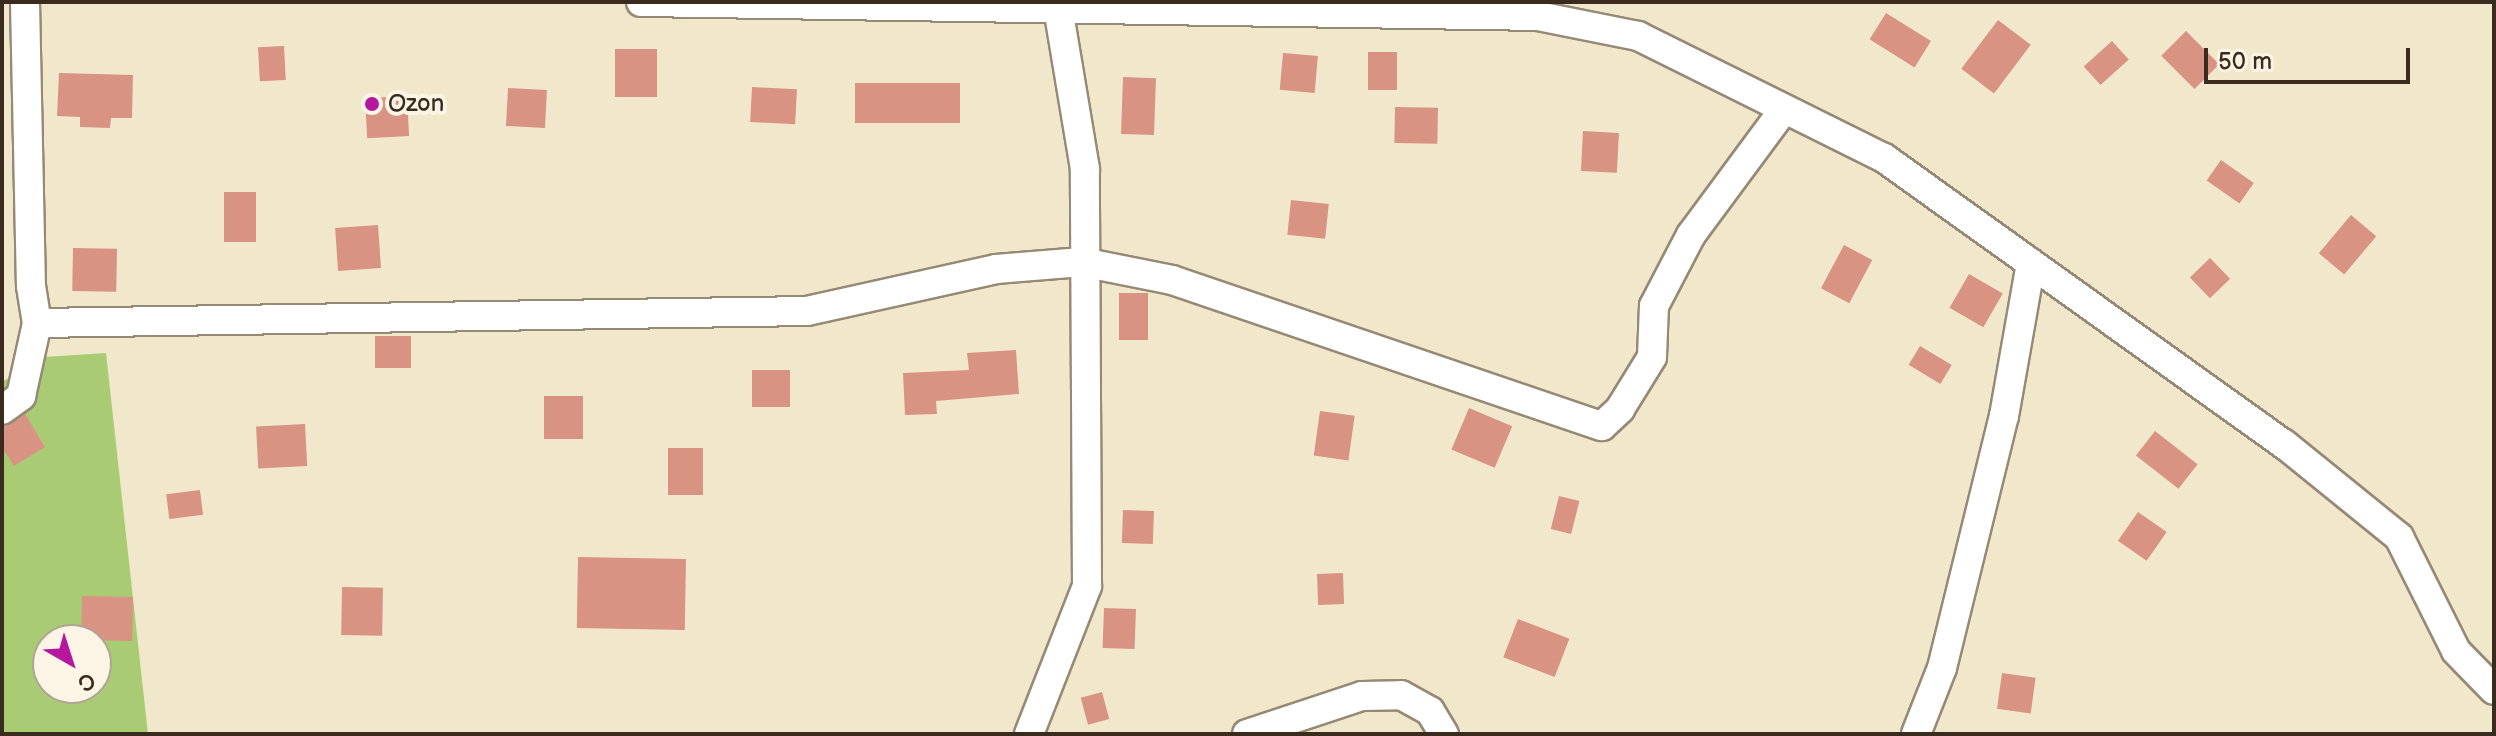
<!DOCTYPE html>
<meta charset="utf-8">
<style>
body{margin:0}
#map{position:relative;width:2496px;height:736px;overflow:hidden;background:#f1e8cc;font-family:"Balsamiq Sans",sans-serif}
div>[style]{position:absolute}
.green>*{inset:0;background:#a9cb74}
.building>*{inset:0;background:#d99382;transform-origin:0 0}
.roads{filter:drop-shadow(2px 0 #968975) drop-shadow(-2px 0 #968975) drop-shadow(0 2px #968975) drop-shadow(0 -2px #968975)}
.minor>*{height:28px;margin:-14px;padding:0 14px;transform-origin:14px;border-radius:14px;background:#fff}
.dots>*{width:22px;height:22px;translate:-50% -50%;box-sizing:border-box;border:4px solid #fcf5e5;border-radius:50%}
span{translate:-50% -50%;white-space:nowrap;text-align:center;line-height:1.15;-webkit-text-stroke:8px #fcf5e5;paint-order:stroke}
.poi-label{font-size:24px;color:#3b2a1e}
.left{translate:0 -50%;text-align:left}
.frame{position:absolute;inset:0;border:4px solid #3b2a1e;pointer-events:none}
.north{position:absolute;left:32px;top:624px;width:80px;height:80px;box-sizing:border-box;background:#fcf5e5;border:2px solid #afa495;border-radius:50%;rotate:141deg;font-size:22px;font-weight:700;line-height:32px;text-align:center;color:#3b2a1e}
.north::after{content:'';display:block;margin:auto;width:28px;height:36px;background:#b5179e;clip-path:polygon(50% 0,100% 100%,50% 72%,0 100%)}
.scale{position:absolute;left:2204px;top:48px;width:206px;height:36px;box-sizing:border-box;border:4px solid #3b2a1e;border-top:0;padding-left:10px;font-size:24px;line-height:28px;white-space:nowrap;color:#3b2a1e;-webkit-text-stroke:6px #fcf5e5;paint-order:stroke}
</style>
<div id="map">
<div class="green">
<div style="clip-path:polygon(evenodd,106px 353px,148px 734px,2px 734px,2px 382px,44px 357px,106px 353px,48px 640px,96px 640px,96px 688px,48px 688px,48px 640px)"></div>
</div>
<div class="building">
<div style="left:1886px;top:13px;width:53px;height:31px;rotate:32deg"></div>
<div style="left:1998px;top:20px;width:41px;height:61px;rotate:37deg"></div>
<div style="left:2186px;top:31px;width:47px;height:35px;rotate:45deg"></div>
<div style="left:2112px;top:41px;width:25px;height:38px;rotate:48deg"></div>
<div style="left:284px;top:46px;width:34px;height:26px;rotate:87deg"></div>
<div style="left:657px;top:49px;width:48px;height:42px;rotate:90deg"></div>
<div style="left:1368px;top:52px;width:29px;height:38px"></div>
<div style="left:1283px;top:53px;width:35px;height:37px;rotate:5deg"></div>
<div style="clip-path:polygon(59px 73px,133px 75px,132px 118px,111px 118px,110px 128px,80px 127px,80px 117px,57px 116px)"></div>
<div style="left:1123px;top:77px;width:33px;height:57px;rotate:2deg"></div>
<div style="left:960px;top:83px;width:40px;height:105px;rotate:90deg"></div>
<div style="left:752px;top:87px;width:45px;height:35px;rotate:3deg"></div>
<div style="left:508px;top:88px;width:39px;height:38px;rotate:3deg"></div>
<div style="left:407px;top:96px;width:40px;height:42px;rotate:87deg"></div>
<div style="left:1395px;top:107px;width:43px;height:36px;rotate:1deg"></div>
<div style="left:1583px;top:131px;width:36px;height:40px;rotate:3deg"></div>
<div style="left:2221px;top:160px;width:40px;height:25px;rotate:35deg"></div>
<div style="left:224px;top:192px;width:32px;height:50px"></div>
<div style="left:1291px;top:200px;width:38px;height:35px;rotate:6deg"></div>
<div style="left:2351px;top:215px;width:33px;height:50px;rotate:40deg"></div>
<div style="left:378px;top:225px;width:43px;height:43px;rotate:86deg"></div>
<div style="left:1844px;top:245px;width:32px;height:49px;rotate:28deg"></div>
<div style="left:73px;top:248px;width:44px;height:43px;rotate:1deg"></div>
<div style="left:2210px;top:258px;width:29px;height:28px;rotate:46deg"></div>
<div style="left:1969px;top:274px;width:39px;height:39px;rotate:30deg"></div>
<div style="left:1119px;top:293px;width:29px;height:47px"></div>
<div style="left:375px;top:336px;width:36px;height:32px"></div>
<div style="left:1920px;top:346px;width:37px;height:22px;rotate:31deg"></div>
<div style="clip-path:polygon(1016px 350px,1019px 394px,936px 401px,937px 414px,905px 415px,903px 373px,969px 370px,967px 353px)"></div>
<div style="left:752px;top:370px;width:38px;height:37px"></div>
<div style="left:544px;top:396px;width:39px;height:43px"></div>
<div style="left:1469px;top:408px;width:47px;height:45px;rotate:23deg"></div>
<div style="left:1320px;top:411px;width:35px;height:45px;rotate:8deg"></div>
<div style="clip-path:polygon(25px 414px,45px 447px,14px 466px,2px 447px,2px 428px)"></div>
<div style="left:305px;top:424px;width:42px;height:49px;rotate:87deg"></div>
<div style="left:2155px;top:431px;width:54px;height:31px;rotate:38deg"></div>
<div style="left:668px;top:448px;width:35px;height:47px"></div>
<div style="left:200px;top:490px;width:25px;height:34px;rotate:83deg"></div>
<div style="left:1559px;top:496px;width:21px;height:34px;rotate:14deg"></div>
<div style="left:1123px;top:510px;width:31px;height:33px;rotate:2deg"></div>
<div style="left:2138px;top:512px;width:35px;height:35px;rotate:35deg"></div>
<div style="left:686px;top:559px;width:71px;height:108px;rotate:91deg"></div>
<div style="left:1343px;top:573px;width:31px;height:26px;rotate:88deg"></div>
<div style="left:342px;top:587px;width:41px;height:48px;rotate:1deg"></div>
<div style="left:82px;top:596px;width:51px;height:44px;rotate:1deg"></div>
<div style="left:1104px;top:608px;width:32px;height:40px;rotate:2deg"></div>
<div style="left:1518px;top:619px;width:55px;height:41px;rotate:21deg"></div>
<div style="left:2002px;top:673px;width:34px;height:36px;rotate:8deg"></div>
<div style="left:1102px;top:692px;width:28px;height:22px;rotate:75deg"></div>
</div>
<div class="roads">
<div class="minor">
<div style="left:25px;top:2px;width:284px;rotate:88.8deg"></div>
<div style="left:31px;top:286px;width:37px;rotate:81deg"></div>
<div style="left:37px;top:323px;width:770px;rotate:-0.89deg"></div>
<div style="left:807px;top:311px;width:194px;rotate:-12.5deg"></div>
<div style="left:996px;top:269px;width:86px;rotate:-4.7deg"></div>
<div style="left:1082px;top:262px;width:92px;rotate:11.3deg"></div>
<div style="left:1172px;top:280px;width:454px;rotate:18.8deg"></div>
<div style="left:1602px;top:426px;width:25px;rotate:-43deg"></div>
<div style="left:1620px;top:409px;width:61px;rotate:-58.4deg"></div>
<div style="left:1652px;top:357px;width:51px;rotate:-87.8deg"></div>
<div style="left:1654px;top:306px;width:80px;rotate:-62.5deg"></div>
<div style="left:1691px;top:235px;width:153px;rotate:-53.5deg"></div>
<div style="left:641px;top:2px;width:897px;rotate:0.89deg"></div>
<div style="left:1538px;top:16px;width:102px;rotate:11.3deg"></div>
<div style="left:1638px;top:36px;width:275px;rotate:26.4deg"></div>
<div style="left:1884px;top:158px;width:492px;rotate:35.6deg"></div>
<div style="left:2284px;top:444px;width:148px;rotate:39deg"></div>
<div style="left:2399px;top:537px;width:127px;rotate:63.4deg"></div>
<div style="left:2456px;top:651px;width:54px;rotate:45.7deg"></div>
<div style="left:2px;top:410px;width:24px;rotate:-36deg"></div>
<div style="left:21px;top:396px;width:75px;rotate:-77.6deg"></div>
<div style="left:1029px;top:734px;width:159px;rotate:-68.6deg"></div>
<div style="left:1087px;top:586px;width:417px;rotate:-90.3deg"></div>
<div style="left:1085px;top:169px;width:164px;rotate:-99.5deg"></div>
<div style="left:1247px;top:734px;width:121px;rotate:-18.3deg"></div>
<div style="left:1362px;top:696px;width:39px;rotate:-1deg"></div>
<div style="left:1401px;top:695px;width:33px;rotate:29deg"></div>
<div style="left:1430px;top:711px;width:27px;rotate:59deg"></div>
<div style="left:1916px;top:734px;width:71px;rotate:-68.5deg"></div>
<div style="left:1942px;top:668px;width:260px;rotate:-76.2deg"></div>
<div style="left:2004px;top:416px;width:155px;rotate:-80deg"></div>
</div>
</div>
<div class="dots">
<div style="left:372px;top:104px;background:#b5179e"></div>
</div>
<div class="poi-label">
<span class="left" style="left:388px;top:104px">Ozon</span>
</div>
<div class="frame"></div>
<div class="north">С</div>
<div class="scale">50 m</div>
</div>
